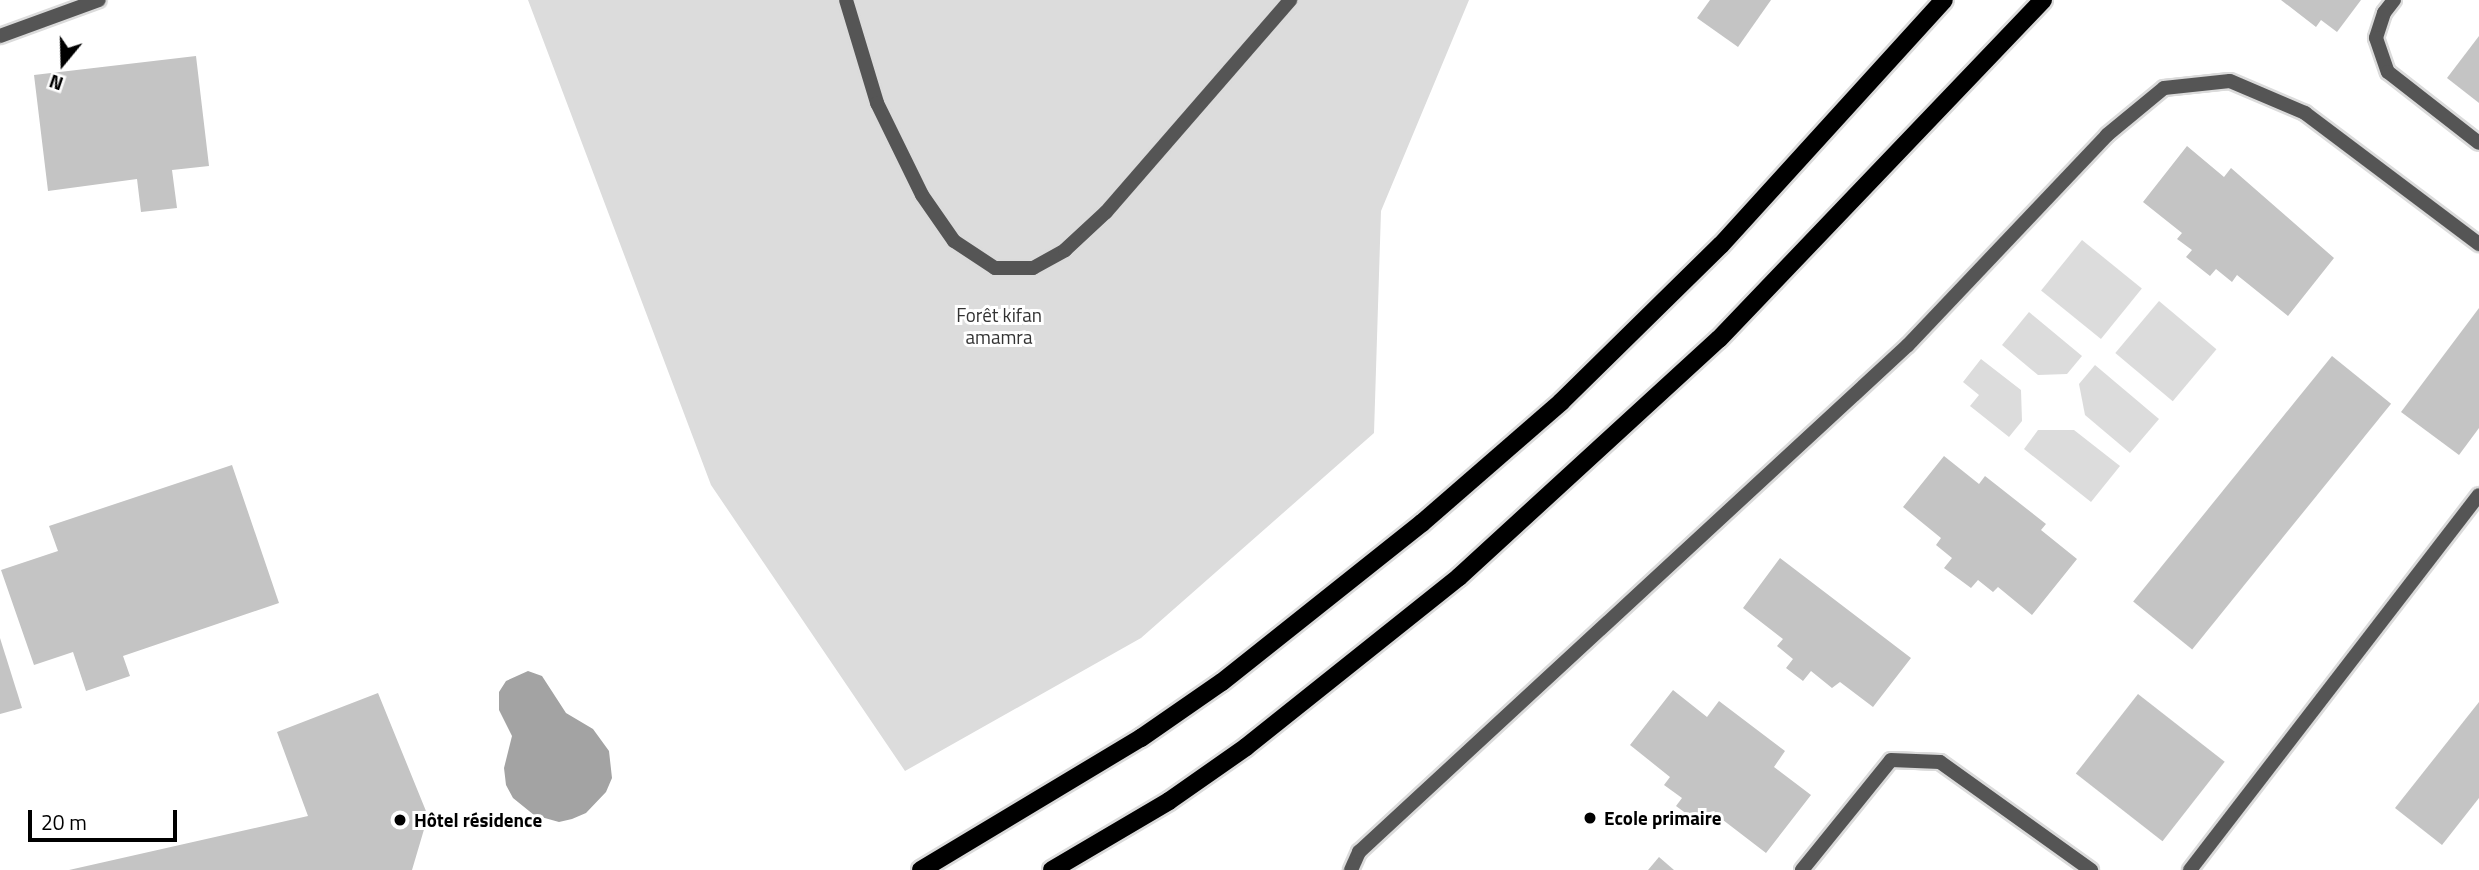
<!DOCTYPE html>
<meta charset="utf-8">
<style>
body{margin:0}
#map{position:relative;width:2479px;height:870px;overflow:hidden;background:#fff;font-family:"Titillium Web",sans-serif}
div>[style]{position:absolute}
.green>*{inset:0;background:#dcdcdc;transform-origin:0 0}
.water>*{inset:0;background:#a3a3a3}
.building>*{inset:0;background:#c4c4c4;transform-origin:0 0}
.roads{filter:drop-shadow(2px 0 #dbdbdb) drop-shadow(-2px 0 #dbdbdb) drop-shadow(0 2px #dbdbdb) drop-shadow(0 -2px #dbdbdb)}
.service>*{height:14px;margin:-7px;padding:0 7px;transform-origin:7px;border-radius:7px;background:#555}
.minor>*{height:14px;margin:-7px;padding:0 7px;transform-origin:7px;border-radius:7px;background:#555}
.primary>*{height:18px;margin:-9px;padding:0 9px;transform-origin:9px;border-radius:9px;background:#000}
.dots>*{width:19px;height:19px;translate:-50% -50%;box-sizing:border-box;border:4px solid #fff;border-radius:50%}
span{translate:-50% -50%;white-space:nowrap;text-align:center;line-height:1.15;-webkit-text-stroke:6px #fff;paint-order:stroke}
.park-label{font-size:19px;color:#333}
.poi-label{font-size:19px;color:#000;font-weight:700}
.left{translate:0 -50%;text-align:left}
.north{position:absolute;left:28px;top:28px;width:70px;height:70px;-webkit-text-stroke:5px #fff;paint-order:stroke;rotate:199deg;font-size:19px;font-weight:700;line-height:28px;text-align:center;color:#000}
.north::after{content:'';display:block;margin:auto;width:24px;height:32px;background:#000;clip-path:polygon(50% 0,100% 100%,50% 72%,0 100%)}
.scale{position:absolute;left:28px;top:810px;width:149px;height:32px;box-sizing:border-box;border:4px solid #000;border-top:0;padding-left:9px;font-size:21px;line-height:24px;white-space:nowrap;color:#000;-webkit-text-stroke:5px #fff;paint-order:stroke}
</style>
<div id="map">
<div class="green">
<div style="clip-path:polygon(528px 0,1469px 0,1381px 211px,1374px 433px,1141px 638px,905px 771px,711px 485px)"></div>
<div style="left:2082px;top:240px;width:77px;height:65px;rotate:39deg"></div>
<div style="left:2159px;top:301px;width:75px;height:68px;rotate:40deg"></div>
<div style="clip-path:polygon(2029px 312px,2082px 356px,2067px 374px,2038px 375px,2002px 345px)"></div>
<div style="clip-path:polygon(1981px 359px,2021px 390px,2022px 421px,2009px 437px,1970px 406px,1979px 395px,1963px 382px)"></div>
<div style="clip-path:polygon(2095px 365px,2159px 419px,2130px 453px,2085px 415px,2079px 384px)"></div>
<div style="clip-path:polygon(2038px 430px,2074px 430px,2120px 466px,2091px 502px,2024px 449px)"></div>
</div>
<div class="water">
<div style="clip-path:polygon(528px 671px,542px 676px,566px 713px,593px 729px,609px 751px,612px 778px,606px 792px,586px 813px,572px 819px,559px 822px,534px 815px,513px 798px,506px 785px,504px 768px,512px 736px,499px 710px,499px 692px,506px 681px)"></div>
</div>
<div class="building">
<div style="clip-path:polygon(1710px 0,1771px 0,1738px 47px,1697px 18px)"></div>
<div style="clip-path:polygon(2281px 0,2361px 0,2337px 32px,2321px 20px,2316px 27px)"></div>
<div style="clip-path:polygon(2479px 36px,2479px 103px,2447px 78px)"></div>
<div style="clip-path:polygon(196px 56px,209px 166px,172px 170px,177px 208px,141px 212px,137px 179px,48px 191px,34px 75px)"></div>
<div style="clip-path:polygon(2187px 146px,2224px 177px,2231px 168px,2334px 258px,2288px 316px,2237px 275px,2232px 282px,2216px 269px,2210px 276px,2186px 257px,2192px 250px,2177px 239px,2182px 233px,2143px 202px)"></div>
<div style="clip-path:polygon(2479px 308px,2479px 428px,2459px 455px,2401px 412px)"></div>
<div style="left:2332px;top:356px;width:76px;height:316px;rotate:39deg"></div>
<div style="clip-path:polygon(1944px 456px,1979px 484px,1985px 476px,2046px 524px,2041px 530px,2077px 559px,2032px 615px,1998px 587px,1993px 592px,1978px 580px,1971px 588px,1944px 568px,1952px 558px,1936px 545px,1941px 538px,1903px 507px)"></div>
<div style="clip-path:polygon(232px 465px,279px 603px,123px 656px,130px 676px,86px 691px,73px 652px,34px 665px,1px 570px,58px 551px,49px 526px)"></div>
<div style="clip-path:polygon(1780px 558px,1911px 658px,1873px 707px,1840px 682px,1832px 688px,1811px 671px,1803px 681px,1786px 668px,1793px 659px,1777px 646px,1783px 639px,1743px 608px)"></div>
<div style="clip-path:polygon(0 638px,22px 708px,0 714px)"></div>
<div style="clip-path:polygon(1673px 690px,1707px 717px,1719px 701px,1785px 751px,1774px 767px,1811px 795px,1766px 853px,1723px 820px,1718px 827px,1700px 813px,1695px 820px,1676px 806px,1682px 798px,1664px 785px,1670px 777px,1630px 745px)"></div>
<div style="clip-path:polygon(378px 693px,428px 816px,412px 870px,69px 870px,308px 816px,277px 732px)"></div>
<div style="left:2138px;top:694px;width:110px;height:101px;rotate:38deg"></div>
<div style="clip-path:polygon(2479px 702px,2479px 798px,2442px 845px,2395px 808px)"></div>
<div style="clip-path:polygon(1659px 857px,1674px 870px,1648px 870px)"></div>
</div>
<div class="roads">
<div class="service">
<div style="left:846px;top:0;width:108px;rotate:73.2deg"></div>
<div style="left:877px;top:103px;width:102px;rotate:63.9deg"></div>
<div style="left:922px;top:195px;width:56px;rotate:55.2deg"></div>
<div style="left:954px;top:241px;width:49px;rotate:33.4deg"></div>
<div style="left:995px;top:268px;width:38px"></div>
<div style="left:1033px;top:268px;width:37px;rotate:-29deg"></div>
<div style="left:1065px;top:250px;width:56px;rotate:-42.8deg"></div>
<div style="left:1106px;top:212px;width:281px;rotate:-49deg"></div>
<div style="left:0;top:36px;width:105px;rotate:-20deg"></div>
</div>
<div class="minor">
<div style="left:2394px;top:0;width:16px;rotate:128deg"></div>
<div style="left:2384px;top:13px;width:26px;rotate:108deg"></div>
<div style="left:2376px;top:38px;width:36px;rotate:71deg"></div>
<div style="left:2388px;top:72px;width:115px;rotate:38deg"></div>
<div style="left:1351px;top:870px;width:20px;rotate:-66deg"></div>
<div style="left:1359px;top:852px;width:747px;rotate:-42.72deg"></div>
<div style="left:1908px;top:345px;width:289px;rotate:-46.5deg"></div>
<div style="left:2107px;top:135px;width:74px;rotate:-39.5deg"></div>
<div style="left:2164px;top:88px;width:66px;rotate:-6.1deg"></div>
<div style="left:2230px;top:81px;width:82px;rotate:23.1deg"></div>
<div style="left:2305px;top:113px;width:218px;rotate:37deg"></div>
<div style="left:1802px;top:870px;width:141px;rotate:-51deg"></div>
<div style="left:1891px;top:760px;width:49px;rotate:2.3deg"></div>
<div style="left:1940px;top:762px;width:186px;rotate:35.6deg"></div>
<div style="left:2190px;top:870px;width:473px;rotate:-52.4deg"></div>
</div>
<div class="primary">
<div style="left:921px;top:870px;width:257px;rotate:-31deg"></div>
<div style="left:1141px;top:738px;width:98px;rotate:-34.7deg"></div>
<div style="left:1222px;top:682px;width:256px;rotate:-38.5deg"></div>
<div style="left:1422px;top:523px;width:184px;rotate:-41deg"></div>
<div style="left:1561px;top:402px;width:224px;rotate:-44.5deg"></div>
<div style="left:1721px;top:245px;width:331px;rotate:-47.7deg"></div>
<div style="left:1052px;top:870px;width:136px;rotate:-30.5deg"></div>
<div style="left:1169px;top:801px;width:94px;rotate:-35deg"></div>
<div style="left:1246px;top:747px;width:273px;rotate:-38.6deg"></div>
<div style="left:1459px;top:577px;width:352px;rotate:-42.5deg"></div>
<div style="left:1719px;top:339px;width:469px;rotate:-46.3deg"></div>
</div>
</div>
<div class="dots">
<div style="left:1590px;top:818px;background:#000"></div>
<div style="left:400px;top:820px;background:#000"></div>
</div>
<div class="park-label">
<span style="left:999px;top:326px">Forêt kifan<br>amamra</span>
</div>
<div class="poi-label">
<span class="left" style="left:1604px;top:818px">Ecole primaire</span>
<span class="left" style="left:414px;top:820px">Hôtel résidence</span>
</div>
<div class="north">N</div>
<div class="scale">20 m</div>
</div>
